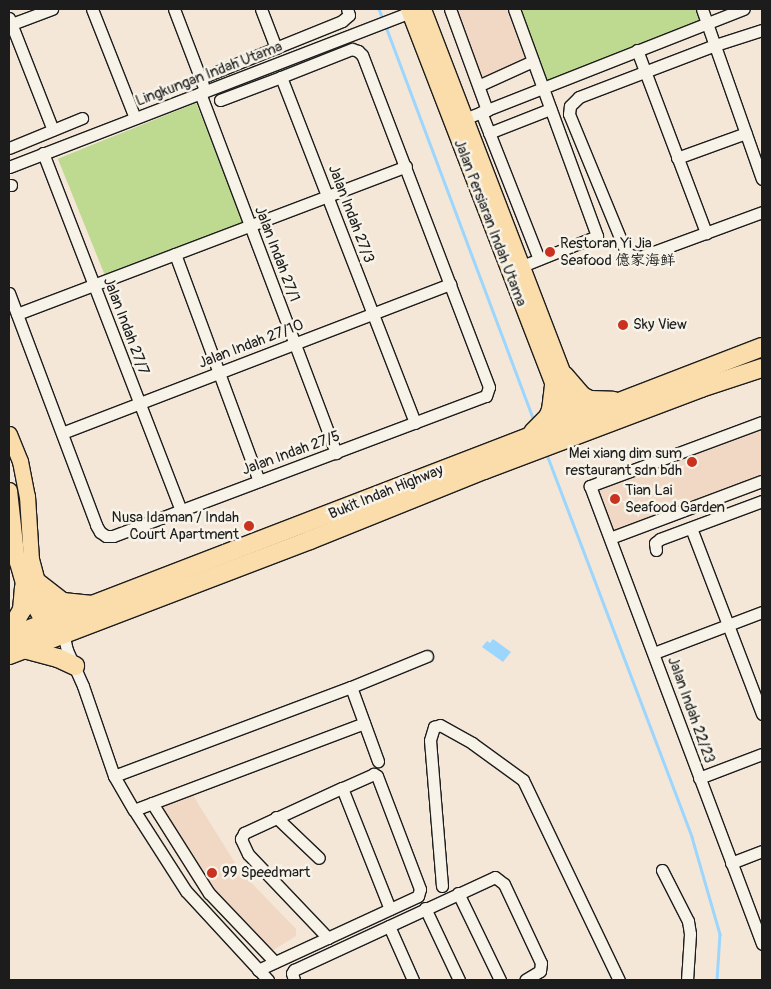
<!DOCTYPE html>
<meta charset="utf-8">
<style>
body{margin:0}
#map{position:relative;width:771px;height:989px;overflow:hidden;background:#f4e7d8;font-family:Pangolin,"LXGW WenKai TC",sans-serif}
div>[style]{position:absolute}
.built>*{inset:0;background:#f0d8c5}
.green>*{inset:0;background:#bed990;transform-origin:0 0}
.water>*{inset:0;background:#9cd6fd}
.stream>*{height:2.5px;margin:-1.25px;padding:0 1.25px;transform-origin:1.25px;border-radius:1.25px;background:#9cd6fd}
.roads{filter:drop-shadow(1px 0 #1c1c1c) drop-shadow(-1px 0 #1c1c1c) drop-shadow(0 1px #1c1c1c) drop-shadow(0 -1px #1c1c1c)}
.minor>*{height:11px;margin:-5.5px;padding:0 5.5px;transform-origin:5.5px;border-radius:5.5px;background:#f7f3e8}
.major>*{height:15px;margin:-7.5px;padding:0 7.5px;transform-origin:7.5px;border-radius:7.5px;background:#fbddab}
.highway>*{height:18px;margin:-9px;padding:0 9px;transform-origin:9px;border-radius:9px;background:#fbddab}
.dots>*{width:14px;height:14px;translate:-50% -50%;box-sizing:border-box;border:2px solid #f7f3e8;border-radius:50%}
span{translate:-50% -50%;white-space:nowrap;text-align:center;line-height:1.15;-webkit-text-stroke:5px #f7f3e8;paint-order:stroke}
.street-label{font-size:15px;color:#1c1c1c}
.poi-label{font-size:15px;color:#1c1c1c}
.left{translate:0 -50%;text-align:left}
.right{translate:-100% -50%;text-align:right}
.frame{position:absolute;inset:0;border:10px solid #1c1c1c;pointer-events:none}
</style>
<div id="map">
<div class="built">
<div style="clip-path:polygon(454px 9px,510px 9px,529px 59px,481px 80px)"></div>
<div style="clip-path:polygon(762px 418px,762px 478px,612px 534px,592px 483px)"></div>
<div style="clip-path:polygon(191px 792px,240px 871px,296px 929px,296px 936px,270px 952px,213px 892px,157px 804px)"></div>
</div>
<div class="green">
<div style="clip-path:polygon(514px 9px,702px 9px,708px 23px,543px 88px)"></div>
<div style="left:196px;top:103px;width:128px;height:149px;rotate:68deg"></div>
</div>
<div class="water">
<div style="clip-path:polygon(493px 639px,511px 652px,503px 662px,482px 647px,487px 641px,490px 643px)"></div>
</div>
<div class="stream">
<div style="left:379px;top:9px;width:11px;rotate:68deg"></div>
<div style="left:385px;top:24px;width:424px;rotate:69.4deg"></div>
<div style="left:546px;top:452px;width:412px;rotate:69.2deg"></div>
<div style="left:692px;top:837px;width:101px;rotate:73.9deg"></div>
<div style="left:720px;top:934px;width:46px;rotate:93.7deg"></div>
</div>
<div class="roads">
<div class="minor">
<div style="left:92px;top:9px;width:117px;rotate:68.5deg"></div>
<div style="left:174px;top:9px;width:81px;rotate:69.1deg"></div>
<div style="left:261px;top:9px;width:42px;rotate:69deg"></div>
<div style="left:450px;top:9px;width:108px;rotate:69.9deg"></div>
<div style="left:514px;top:9px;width:242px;rotate:69.9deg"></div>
<div style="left:597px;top:236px;width:81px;rotate:158.2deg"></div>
<div style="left:702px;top:9px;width:180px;rotate:70.6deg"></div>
<div style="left:9px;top:18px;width:120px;rotate:68.6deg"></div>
<div style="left:9px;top:25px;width:46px;rotate:-20.4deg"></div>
<div style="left:762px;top:30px;width:49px;rotate:162.3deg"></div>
<div style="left:715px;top:45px;width:146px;rotate:159.1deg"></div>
<div style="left:579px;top:97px;width:13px;rotate:135deg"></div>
<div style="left:570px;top:106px;width:8px;rotate:97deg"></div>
<div style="left:569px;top:114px;width:149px;rotate:67.6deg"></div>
<div style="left:626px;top:252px;width:5px;rotate:37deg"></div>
<div style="left:630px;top:255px;width:10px;rotate:11deg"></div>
<div style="left:640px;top:257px;width:130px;rotate:-20.2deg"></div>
<div style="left:637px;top:50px;width:196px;rotate:69.3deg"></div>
<div style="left:201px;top:78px;width:152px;rotate:-22deg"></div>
<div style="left:342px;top:21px;width:9px;rotate:-41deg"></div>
<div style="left:349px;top:15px;width:6px;rotate:-108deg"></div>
<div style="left:480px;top:85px;width:58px;rotate:-24.4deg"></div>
<div style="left:200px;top:93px;width:385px;rotate:69.3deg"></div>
<div style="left:220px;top:100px;width:65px;rotate:-20.7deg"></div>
<div style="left:281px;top:77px;width:371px;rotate:68.8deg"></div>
<div style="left:481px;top:112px;width:158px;rotate:68.5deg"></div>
<div style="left:459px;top:121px;width:306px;rotate:-21.5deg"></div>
<div style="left:489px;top:133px;width:66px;rotate:-21.5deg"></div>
<div style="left:9px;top:148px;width:79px;rotate:-22.3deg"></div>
<div style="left:43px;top:153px;width:383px;rotate:68.9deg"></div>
<div style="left:677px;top:158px;width:73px;rotate:-19.9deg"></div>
<div style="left:9px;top:167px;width:435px;rotate:-21.1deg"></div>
<div style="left:9px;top:185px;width:2px"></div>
<div style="left:175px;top:254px;width:242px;rotate:69.7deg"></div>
<div style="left:9px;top:293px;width:248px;rotate:69.4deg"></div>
<div style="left:96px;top:525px;width:8px;rotate:60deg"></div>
<div style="left:100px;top:532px;width:7px;rotate:34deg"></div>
<div style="left:106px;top:536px;width:7px"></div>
<div style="left:113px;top:536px;width:398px;rotate:-20.6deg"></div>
<div style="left:486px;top:396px;width:9px;rotate:-72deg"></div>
<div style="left:489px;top:387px;width:355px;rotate:-110.9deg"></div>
<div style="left:362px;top:55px;width:6px;rotate:-135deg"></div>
<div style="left:358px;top:51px;width:6px;rotate:-162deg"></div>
<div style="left:352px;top:49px;width:76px;rotate:158.5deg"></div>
<div style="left:17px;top:314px;width:416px;rotate:-20.8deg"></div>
<div style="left:762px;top:422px;width:184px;rotate:159.6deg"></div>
<div style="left:590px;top:486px;width:489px;rotate:69.4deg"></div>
<div style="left:62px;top:433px;width:416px;rotate:-21deg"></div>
<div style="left:691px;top:528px;width:199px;rotate:69.1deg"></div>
<div style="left:610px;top:538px;width:162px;rotate:-20.6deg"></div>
<div style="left:656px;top:550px;width:7px;rotate:-98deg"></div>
<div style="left:655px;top:543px;width:6px;rotate:-39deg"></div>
<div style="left:660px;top:539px;width:109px;rotate:-20.4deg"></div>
<div style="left:63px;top:633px;width:17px;rotate:77deg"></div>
<div style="left:67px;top:650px;width:39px;rotate:66deg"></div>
<div style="left:83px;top:686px;width:95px;rotate:71deg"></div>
<div style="left:114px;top:776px;width:39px;rotate:60deg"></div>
<div style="left:134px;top:810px;width:96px;rotate:57.3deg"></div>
<div style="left:186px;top:891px;width:121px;rotate:47.3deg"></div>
<div style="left:654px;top:653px;width:116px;rotate:-20.8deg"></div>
<div style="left:351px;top:687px;width:79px;rotate:70deg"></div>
<div style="left:114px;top:776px;width:253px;rotate:-20.6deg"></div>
<div style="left:351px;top:687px;width:82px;rotate:-22.2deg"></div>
<div style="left:699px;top:778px;width:67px;rotate:-20.9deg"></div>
<div style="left:152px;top:803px;width:107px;rotate:57.7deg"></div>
<div style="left:209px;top:893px;width:95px;rotate:46.3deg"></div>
<div style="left:134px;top:810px;width:246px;rotate:-20.7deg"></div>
<div style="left:276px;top:817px;width:59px;rotate:43.6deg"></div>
<div style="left:731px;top:863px;width:33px;rotate:-21deg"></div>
<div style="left:662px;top:870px;width:57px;rotate:63deg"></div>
<div style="left:688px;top:921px;width:13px;rotate:81deg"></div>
<div style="left:690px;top:934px;width:46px;rotate:93.7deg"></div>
<div style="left:442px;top:886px;width:146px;rotate:-94.7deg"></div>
<div style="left:430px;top:740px;width:14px;rotate:-73deg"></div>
<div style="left:434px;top:727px;width:6px;rotate:-18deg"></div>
<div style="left:440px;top:725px;width:37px;rotate:29deg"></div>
<div style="left:472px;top:743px;width:63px;rotate:36deg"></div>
<div style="left:523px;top:780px;width:222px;rotate:64.4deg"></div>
<div style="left:458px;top:893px;width:97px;rotate:64.2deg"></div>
<div style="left:425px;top:908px;width:80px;rotate:64.7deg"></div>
<div style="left:389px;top:926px;width:59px;rotate:66deg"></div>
<div style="left:328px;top:938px;width:116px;rotate:-133.6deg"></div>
<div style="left:248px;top:854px;width:17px;rotate:-115deg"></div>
<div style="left:241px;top:839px;width:7px;rotate:-63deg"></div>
<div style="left:244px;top:833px;width:108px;rotate:-24.7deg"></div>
<div style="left:342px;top:788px;width:130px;rotate:68.4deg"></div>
<div style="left:258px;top:970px;width:176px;rotate:-24.8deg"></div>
<div style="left:418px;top:896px;width:7px;rotate:-74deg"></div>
<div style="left:420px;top:889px;width:121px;rotate:-110.8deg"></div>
<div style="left:377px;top:776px;width:4px;rotate:-146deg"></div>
<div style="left:374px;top:774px;width:35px;rotate:156deg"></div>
<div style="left:294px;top:980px;width:7px;rotate:-106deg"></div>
<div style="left:292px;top:973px;width:4px;rotate:-56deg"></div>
<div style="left:294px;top:970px;width:221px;rotate:-24.8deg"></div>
<div style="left:495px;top:877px;width:11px;rotate:38deg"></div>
<div style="left:504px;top:884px;width:87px;rotate:64.9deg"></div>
<div style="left:541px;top:963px;width:8px;rotate:97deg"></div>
<div style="left:540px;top:971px;width:17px;rotate:149deg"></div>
</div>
<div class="major">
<div style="left:408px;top:9px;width:453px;rotate:68.9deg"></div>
<div style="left:423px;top:9px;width:449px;rotate:69deg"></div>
<div style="left:9px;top:434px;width:29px;rotate:68deg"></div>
<div style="left:20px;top:461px;width:36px;rotate:79deg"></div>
<div style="left:27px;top:496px;width:63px;rotate:86.4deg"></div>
<div style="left:31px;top:559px;width:24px;rotate:75deg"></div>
<div style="left:37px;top:582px;width:52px;rotate:62.4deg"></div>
<div style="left:9px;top:490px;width:72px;rotate:83.7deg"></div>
<div style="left:17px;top:562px;width:26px;rotate:74deg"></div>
<div style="left:24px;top:587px;width:52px;rotate:61.5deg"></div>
</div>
<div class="highway">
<div style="left:564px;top:375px;width:28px;rotate:49deg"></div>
<div style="left:582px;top:396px;width:9px;rotate:27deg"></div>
<div style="left:590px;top:400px;width:23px;rotate:2deg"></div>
<div style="left:533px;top:432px;width:21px;rotate:-45deg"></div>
<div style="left:548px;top:417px;width:8px;rotate:-67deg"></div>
<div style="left:551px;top:410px;width:25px;rotate:-83deg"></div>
<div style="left:37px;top:582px;width:33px;rotate:38deg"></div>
<div style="left:63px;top:602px;width:27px;rotate:6deg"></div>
<div style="left:9px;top:633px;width:26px;rotate:-61deg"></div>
<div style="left:22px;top:610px;width:23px;rotate:-85deg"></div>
<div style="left:9px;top:637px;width:807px;rotate:-21.06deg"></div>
<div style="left:24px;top:649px;width:35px;rotate:15deg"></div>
<div style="left:58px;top:658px;width:19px;rotate:25deg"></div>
<div style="left:9px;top:655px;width:322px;rotate:-20.9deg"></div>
<div style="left:310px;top:540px;width:188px;rotate:-21.9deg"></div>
<div style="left:484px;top:470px;width:232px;rotate:-20.7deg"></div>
<div style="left:701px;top:388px;width:64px;rotate:-18.2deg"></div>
</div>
</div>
<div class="dots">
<div style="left:550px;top:252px;background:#c8321e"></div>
<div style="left:623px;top:325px;background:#c8321e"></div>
<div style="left:692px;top:462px;background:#c8321e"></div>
<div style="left:615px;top:499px;background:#c8321e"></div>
<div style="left:249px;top:526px;background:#c8321e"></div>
<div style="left:212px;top:873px;background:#c8321e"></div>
</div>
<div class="street-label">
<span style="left:209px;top:74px;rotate:-21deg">Lingkungan Indah Utama</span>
<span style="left:351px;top:214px;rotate:69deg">Jalan Indah 27/3</span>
<span style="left:490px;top:223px;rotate:69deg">Jalan Persiaran Indah Utama</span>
<span style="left:277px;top:254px;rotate:69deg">Jalan Indah 27/1</span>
<span style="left:126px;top:326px;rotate:69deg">Jalan Indah 27/7</span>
<span style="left:251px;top:344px;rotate:-21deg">Jalan Indah 27/10</span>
<span style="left:291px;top:453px;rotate:-20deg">Jalan Indah 27/5</span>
<span style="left:386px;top:492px;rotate:-22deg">Bukit Indah Highway</span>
<span style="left:691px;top:710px;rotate:70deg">Jalan Indah 22/23</span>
</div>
<div class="poi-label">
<span class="left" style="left:560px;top:252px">Restoran Yi Jia<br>Seafood 億家海鲜</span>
<span class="left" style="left:633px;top:325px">Sky View</span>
<span class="right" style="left:682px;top:462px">Mei xiang dim sum<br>restaurant sdn bdh</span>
<span class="left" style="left:625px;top:499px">Tian Lai<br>Seafood Garden</span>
<span class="right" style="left:239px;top:526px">Nusa Idaman / Indah<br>Court Apartment</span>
<span class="left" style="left:222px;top:873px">99 Speedmart</span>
</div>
<div class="frame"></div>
</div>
